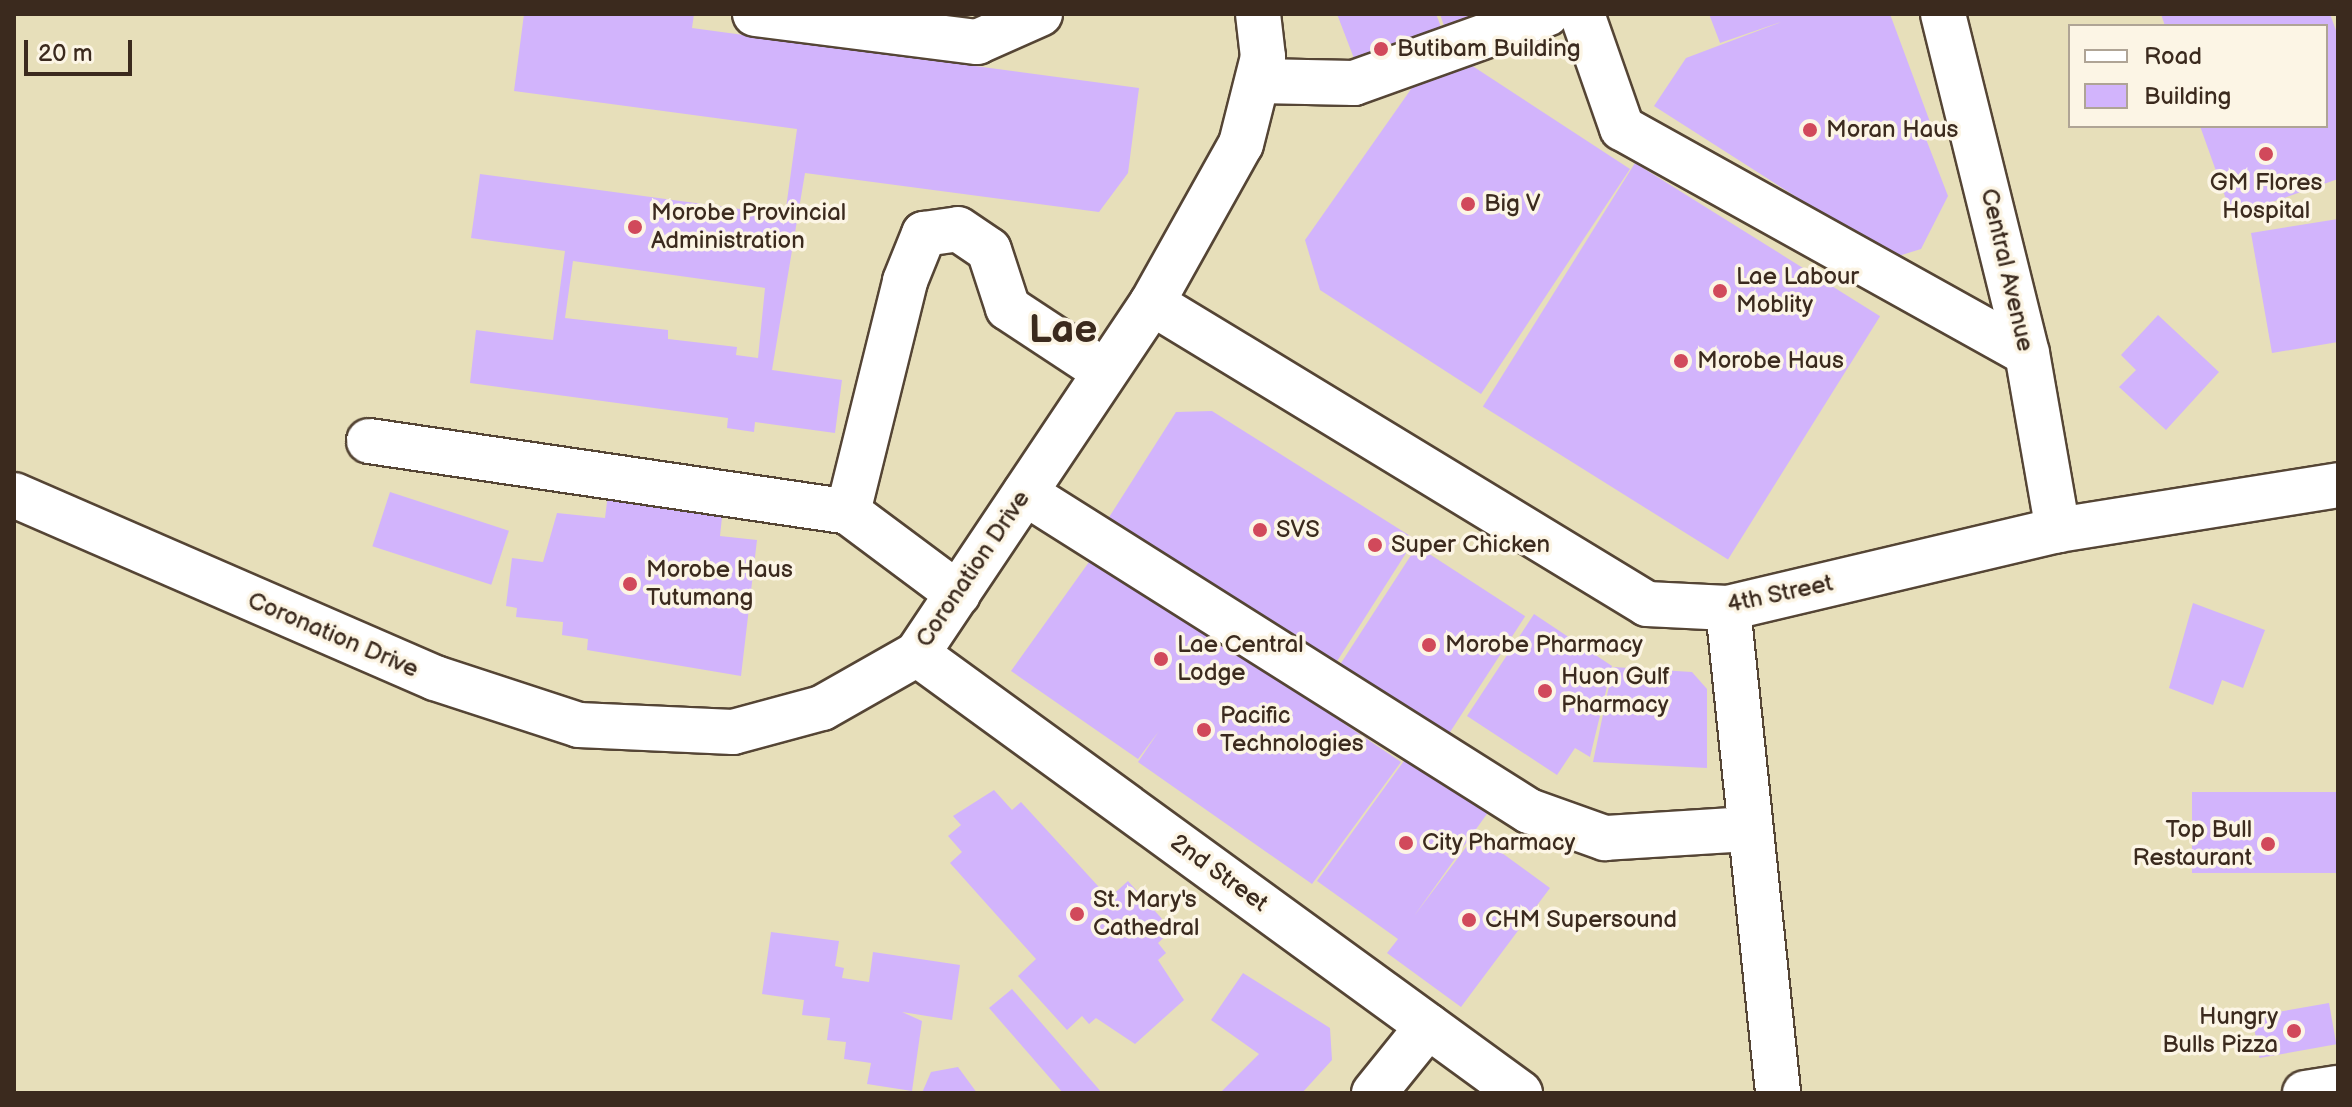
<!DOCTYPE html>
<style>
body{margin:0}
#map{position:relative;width:2352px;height:1107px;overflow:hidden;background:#e7dfba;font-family:"Balsamiq Sans",sans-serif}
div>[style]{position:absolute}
.building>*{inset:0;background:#d2b4fc;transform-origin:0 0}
.roads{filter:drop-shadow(2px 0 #554535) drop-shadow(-2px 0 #554535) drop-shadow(0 2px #554535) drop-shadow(0 -2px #554535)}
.minor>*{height:44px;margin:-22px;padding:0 22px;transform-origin:22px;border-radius:22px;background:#fff}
.dots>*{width:22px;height:22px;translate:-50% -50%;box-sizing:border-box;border:4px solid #fcf5e5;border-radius:50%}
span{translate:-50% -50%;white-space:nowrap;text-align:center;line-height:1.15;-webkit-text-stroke:7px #fcf5e5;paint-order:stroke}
.poi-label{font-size:24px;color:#3b2a1e}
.left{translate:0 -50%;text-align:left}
.right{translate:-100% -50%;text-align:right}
.street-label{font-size:24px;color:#3b2a1e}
.town-label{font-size:40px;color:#3b2a1e;font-weight:700}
.frame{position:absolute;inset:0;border:16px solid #3b2a1e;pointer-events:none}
.legend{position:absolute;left:2068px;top:24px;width:260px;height:104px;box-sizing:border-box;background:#fcf5e5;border:2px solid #afa495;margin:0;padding:10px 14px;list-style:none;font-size:24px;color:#3b2a1e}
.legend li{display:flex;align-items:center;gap:16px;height:40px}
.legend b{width:40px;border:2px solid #afa495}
.scale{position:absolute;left:24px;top:40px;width:108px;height:36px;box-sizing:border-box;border:4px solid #3b2a1e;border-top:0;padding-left:10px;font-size:24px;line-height:28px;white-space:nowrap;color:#3b2a1e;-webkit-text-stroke:6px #fcf5e5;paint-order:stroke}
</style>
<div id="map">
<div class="building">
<div style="clip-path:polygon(evenodd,524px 14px,694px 14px,692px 28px,1139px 88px,1128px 173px,1099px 212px,805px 173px,772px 370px,842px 380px,835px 433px,755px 422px,754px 432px,727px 428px,728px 418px,470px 383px,476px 330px,553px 340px,565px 251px,471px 238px,480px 174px,785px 215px,797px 129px,514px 91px,524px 14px,573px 261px,765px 288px,758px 358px,736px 355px,737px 347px,668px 339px,668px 330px,565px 318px,573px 261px)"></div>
<div style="clip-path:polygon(1337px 14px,1436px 14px,1445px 37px,1355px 61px)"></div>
<div style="clip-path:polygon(1440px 14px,1493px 14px,1446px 32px)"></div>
<div style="clip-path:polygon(1709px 14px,1890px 14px,1930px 122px,1926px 139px,1948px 196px,1921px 249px,1892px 258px,1654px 106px,1686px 58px,1781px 22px,1720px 43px)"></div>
<div style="clip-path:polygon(2161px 14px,2330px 14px,2338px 36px,2338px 179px,2232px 216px,2200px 126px,2326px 126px,2326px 26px,2165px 26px)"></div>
<div style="clip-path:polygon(1471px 65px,1630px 169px,1481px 394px,1320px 290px,1305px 240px,1416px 82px)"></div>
<div style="left:1635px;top:163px;width:289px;height:287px;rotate:32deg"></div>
<div style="clip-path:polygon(2338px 219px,2338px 342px,2272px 353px,2251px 233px)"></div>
<div style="clip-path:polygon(2158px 315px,2219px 372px,2166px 430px,2119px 387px,2136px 370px,2121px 355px)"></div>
<div style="clip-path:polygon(1212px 411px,1415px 539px,1334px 666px,1106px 522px,1176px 412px)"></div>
<div style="left:390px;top:492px;width:125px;height:57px;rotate:18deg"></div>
<div style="clip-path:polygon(608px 494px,723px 508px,720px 536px,757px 540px,741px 676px,587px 650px,588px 639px,562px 635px,563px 622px,516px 617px,517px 608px,506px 606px,512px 558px,543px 562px,557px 513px,605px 518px)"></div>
<div style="left:1417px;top:546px;width:129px;height:151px;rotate:33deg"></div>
<div style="clip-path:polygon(1094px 555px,1401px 762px,1312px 884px,1138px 762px,1159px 731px,1138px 759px,1011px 671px)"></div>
<div style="clip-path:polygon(2193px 603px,2265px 630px,2243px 688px,2222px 680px,2213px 705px,2169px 688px)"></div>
<div style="clip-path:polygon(1534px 614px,1612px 666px,1590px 757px,1575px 748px,1557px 775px,1467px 716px)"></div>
<div style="clip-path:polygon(1613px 667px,1692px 672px,1707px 689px,1707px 768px,1593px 762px)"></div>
<div style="clip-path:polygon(1414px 747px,1494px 804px,1414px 916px,1476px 834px,1550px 888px,1461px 1007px,1387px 953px,1398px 939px,1317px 881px)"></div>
<div style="clip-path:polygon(994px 790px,1012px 810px,1021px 802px,1109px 898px,1128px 881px,1172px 930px,1158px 943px,1166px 953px,1158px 960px,1184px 1000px,1135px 1044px,1096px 1018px,1089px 1024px,1082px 1016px,1067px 1030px,1018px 976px,1036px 959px,950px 863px,962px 852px,948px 836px,961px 825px,953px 816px)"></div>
<div style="left:2338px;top:792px;width:81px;height:146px;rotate:90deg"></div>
<div style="clip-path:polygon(771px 932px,839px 941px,835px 966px,844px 968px,842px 978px,869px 982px,873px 952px,960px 965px,952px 1020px,902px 1012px,922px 1021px,912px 1091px,867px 1084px,871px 1063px,844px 1059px,846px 1042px,827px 1040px,830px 1018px,802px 1015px,804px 1000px,762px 994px)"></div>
<div style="clip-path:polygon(1243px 973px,1330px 1028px,1332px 1060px,1302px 1093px,1220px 1093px,1259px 1054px,1211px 1020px)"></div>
<div style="clip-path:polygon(1012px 989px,1102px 1093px,1063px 1093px,989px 1008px)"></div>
<div style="left:2329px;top:1003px;width:42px;height:78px;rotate:80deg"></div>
<div style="clip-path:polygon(958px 1067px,977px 1093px,922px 1093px,931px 1072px)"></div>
</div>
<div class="roads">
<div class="minor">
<div style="left:755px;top:14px;width:224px;rotate:7.2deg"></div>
<div style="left:977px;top:42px;width:69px;rotate:-24deg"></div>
<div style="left:1582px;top:14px;width:121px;rotate:70.7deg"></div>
<div style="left:1622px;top:128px;width:463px;rotate:29.1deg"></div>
<div style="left:1943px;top:14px;width:349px;rotate:76.1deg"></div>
<div style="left:2027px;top:353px;width:180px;rotate:80.1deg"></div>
<div style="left:1259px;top:81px;width:95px;rotate:1.2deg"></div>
<div style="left:1354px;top:83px;width:205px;rotate:-19.7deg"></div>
<div style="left:1152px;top:303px;width:579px;rotate:31.3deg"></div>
<div style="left:1647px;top:604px;width:81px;rotate:2.8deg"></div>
<div style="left:1728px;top:608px;width:339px;rotate:-13.3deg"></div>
<div style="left:2058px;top:530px;width:284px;rotate:-9.1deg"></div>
<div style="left:369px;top:441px;width:484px;rotate:8.4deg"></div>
<div style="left:1025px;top:493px;width:596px;rotate:32.25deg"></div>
<div style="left:1529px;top:811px;width:81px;rotate:19.6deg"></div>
<div style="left:1605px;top:838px;width:145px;rotate:-3.6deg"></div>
<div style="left:14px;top:495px;width:459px;rotate:23.5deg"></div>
<div style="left:435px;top:678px;width:151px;rotate:18.1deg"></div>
<div style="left:579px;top:725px;width:154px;rotate:2.6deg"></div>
<div style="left:733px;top:732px;width:92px;rotate:-15.1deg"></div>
<div style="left:822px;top:708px;width:109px;rotate:-29.6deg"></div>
<div style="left:917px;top:654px;width:422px;rotate:-56.2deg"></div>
<div style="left:1152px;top:303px;width:182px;rotate:-60.8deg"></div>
<div style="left:1241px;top:144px;width:90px;rotate:-75.8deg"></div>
<div style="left:1263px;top:57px;width:43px;rotate:-96.6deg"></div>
<div style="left:958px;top:594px;width:137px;rotate:-143.3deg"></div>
<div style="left:848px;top:512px;width:238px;rotate:-76.1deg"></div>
<div style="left:905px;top:281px;width:51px;rotate:-68deg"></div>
<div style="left:924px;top:234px;width:34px;rotate:-8deg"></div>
<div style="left:958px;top:229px;width:37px;rotate:34deg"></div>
<div style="left:989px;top:250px;width:61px;rotate:71.9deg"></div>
<div style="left:1008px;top:308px;width:116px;rotate:33.4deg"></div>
<div style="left:1728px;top:608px;width:488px;rotate:84.1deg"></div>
<div style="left:917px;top:654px;width:746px;rotate:36.06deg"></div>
<div style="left:1374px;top:1093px;width:86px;rotate:-51.1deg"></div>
<div style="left:2305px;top:1093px;width:33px;rotate:-9deg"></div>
</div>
</div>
<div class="dots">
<div style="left:1381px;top:49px;background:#d1495b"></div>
<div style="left:1810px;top:130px;background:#d1495b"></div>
<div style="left:2266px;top:154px;background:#d1495b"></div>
<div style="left:1468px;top:204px;background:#d1495b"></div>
<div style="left:635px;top:227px;background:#d1495b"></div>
<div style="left:1720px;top:291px;background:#d1495b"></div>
<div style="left:1681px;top:361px;background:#d1495b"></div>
<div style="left:1260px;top:530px;background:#d1495b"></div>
<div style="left:1375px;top:545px;background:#d1495b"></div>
<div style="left:630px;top:584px;background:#d1495b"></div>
<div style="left:1429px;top:645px;background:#d1495b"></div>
<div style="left:1161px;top:659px;background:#d1495b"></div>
<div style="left:1545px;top:691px;background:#d1495b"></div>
<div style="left:1204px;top:730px;background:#d1495b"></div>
<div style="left:1406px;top:843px;background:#d1495b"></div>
<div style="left:2268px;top:844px;background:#d1495b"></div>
<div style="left:1077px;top:914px;background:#d1495b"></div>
<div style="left:1469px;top:920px;background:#d1495b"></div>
<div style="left:2294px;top:1031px;background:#d1495b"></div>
</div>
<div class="poi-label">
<span class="left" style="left:1397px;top:49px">Butibam Building</span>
<span class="left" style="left:1826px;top:130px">Moran Haus</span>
<span style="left:2266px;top:197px">GM Flores<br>Hospital</span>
<span class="left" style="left:1484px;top:204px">Big V</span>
<span class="left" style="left:651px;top:227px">Morobe Provincial<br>Administration</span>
<span class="left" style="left:1736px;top:291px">Lae Labour<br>Moblity</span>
<span class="left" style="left:1697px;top:361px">Morobe Haus</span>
<span class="left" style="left:1276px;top:530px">SVS</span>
<span class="left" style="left:1391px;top:545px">Super Chicken</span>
<span class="left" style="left:646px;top:584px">Morobe Haus<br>Tutumang</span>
<span class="left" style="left:1177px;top:659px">Lae Central<br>Lodge</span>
<span class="left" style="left:1445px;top:645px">Morobe Pharmacy</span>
<span class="left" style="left:1561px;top:691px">Huon Gulf<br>Pharmacy</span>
<span class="left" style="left:1220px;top:730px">Pacific<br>Technologies</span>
<span class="right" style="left:2252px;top:844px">Top Bull<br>Restaurant</span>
<span class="left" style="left:1422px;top:843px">City Pharmacy</span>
<span class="left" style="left:1093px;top:914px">St. Mary's<br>Cathedral</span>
<span class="left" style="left:1485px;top:920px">CHM Supersound</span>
<span class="right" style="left:2278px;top:1031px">Hungry<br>Bulls Pizza</span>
</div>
<div class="street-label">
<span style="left:2007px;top:270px;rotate:77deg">Central Avenue</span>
<span style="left:973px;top:569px;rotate:-56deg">Coronation Drive</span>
<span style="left:1780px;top:594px;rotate:-12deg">4th Street</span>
<span style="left:333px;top:635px;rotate:23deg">Coronation Drive</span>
<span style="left:1219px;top:873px;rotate:36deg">2nd Street</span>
</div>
<div class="town-label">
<span style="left:1063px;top:330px">Lae</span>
</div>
<div class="frame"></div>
<ul class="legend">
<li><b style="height:10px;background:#fff"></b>Road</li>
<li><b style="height:22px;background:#d2b4fc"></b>Building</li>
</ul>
<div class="scale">20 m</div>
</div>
